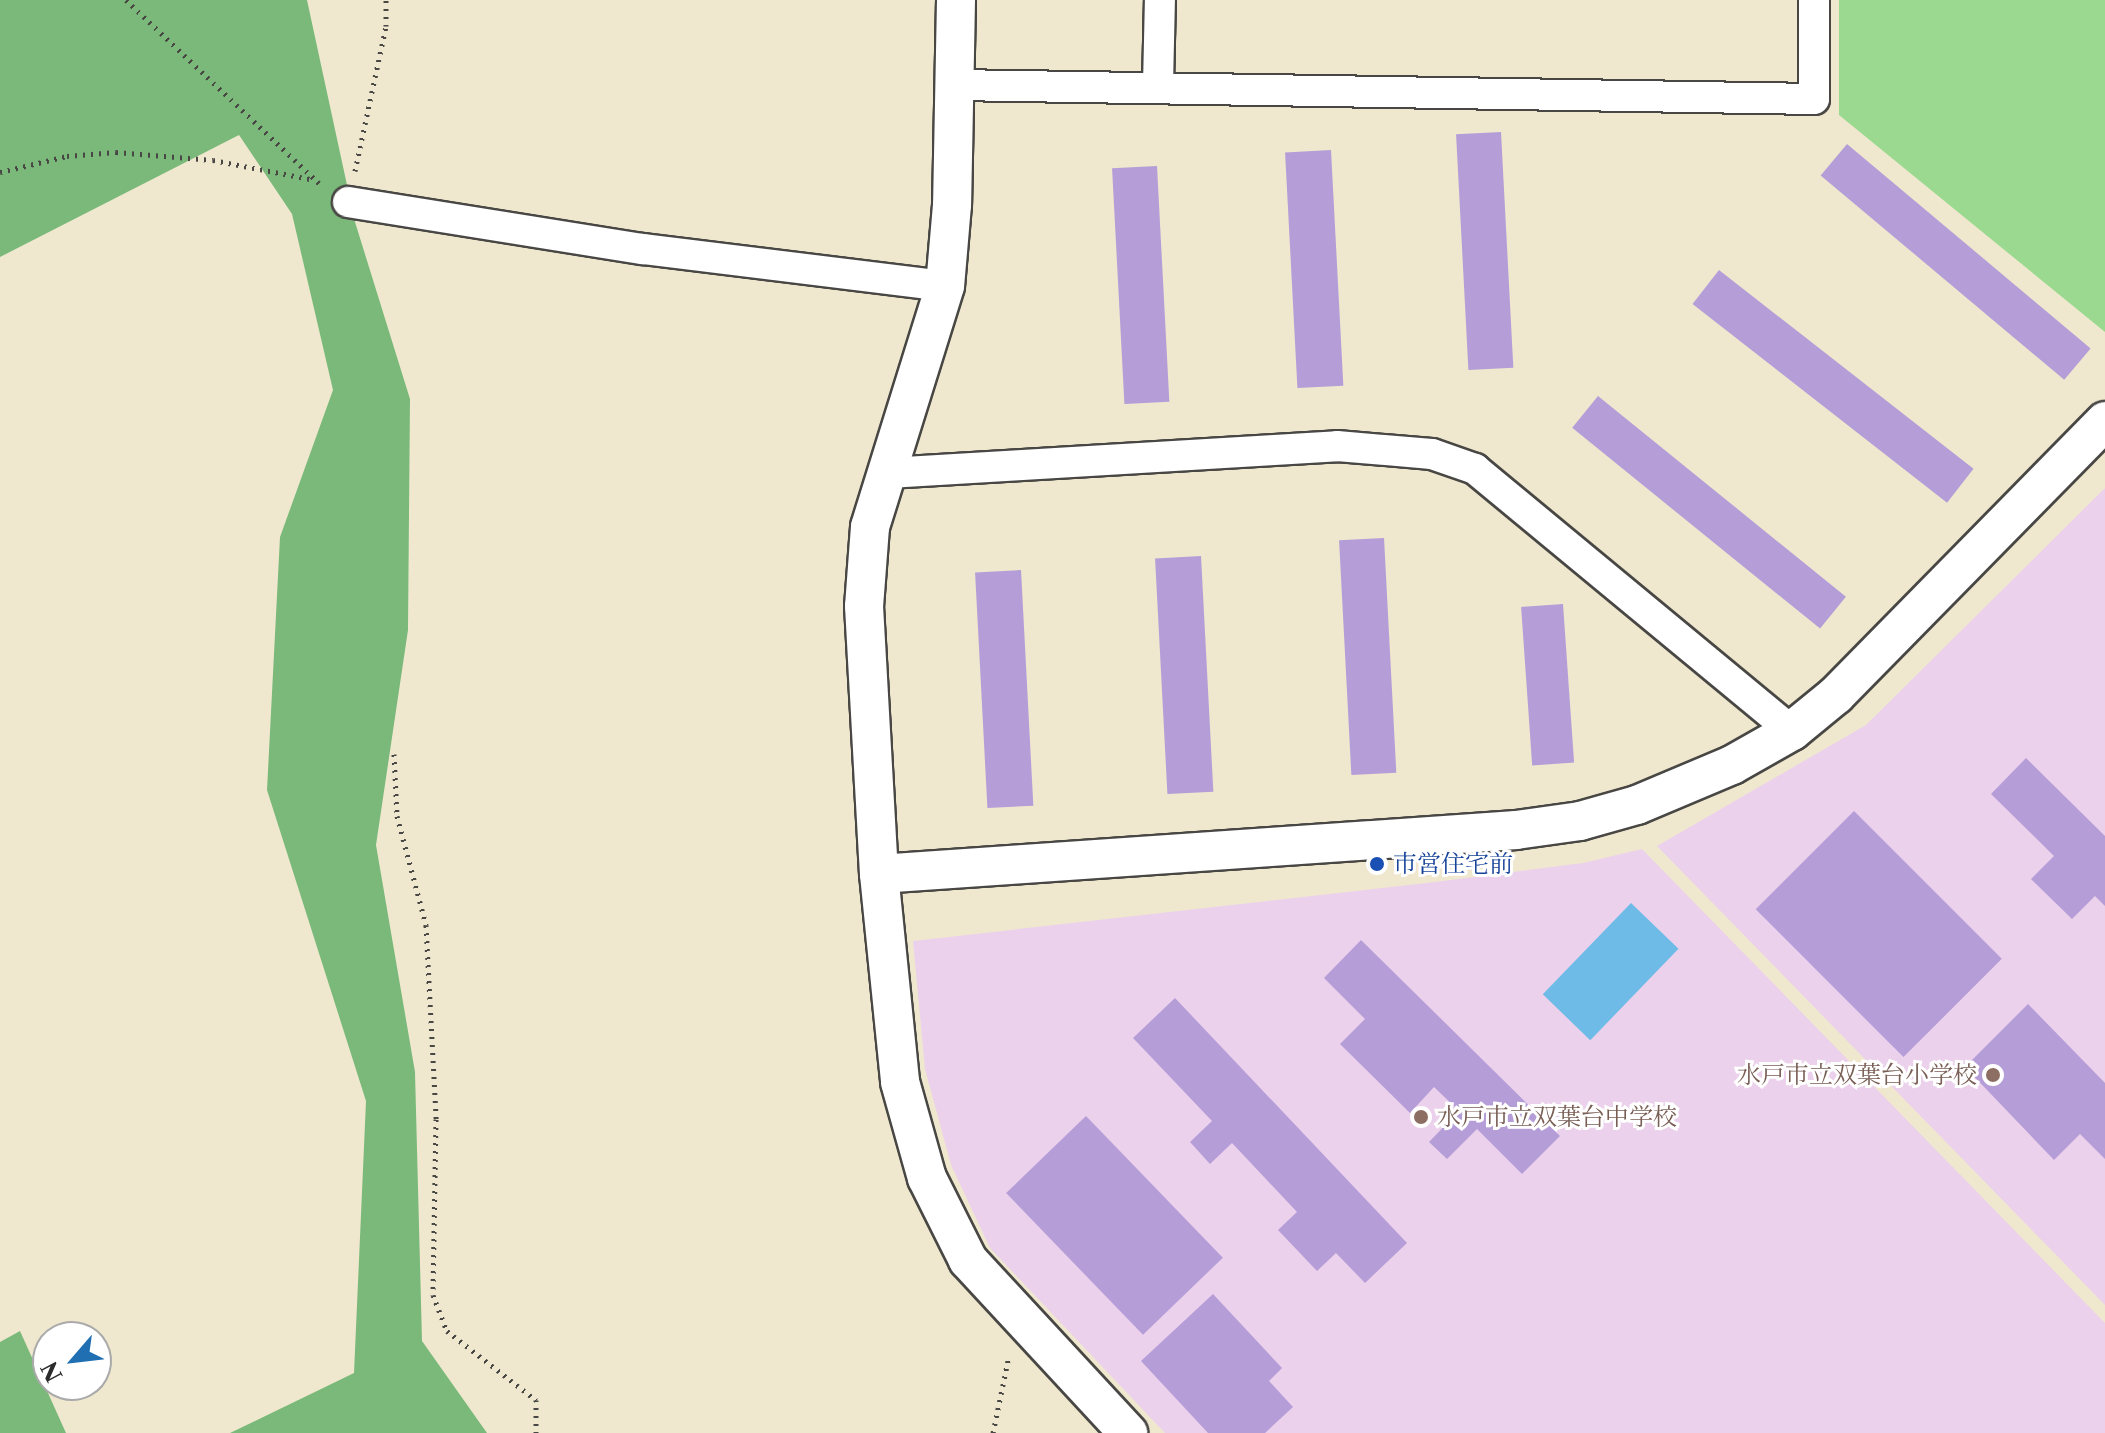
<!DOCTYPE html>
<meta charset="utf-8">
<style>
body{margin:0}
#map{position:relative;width:2105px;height:1433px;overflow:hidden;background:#efe8cf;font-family:"Libre Caslon Text","Noto Serif JP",serif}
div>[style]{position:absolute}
.built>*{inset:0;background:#ebd1eb}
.green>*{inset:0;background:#9ad98f}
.forest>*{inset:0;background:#7bb97a}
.water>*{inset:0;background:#6ebbe8;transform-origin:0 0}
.building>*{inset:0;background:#b59dd8;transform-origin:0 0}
.path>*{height:5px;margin-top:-2.5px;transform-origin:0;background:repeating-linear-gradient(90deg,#484744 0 2px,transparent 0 8px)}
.roads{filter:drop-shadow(2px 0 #484744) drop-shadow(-2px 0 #484744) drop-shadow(0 2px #484744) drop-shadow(0 -2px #484744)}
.minor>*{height:30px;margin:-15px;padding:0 15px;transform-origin:15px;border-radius:15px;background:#fff}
.tertiary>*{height:38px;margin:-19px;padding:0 19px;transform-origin:19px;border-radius:19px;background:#fff}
.dots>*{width:22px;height:22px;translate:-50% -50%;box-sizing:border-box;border:4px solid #fff;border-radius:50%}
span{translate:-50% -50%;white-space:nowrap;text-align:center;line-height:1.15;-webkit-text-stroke:6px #fff;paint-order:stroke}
.transit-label{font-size:24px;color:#164399}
.left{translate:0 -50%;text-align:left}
.education-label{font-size:24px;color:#785e54}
.right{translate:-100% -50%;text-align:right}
.north{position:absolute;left:32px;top:1321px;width:80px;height:80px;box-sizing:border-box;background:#fff;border:2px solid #aaa;border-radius:50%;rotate:242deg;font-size:22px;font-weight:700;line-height:32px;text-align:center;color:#2b2b2b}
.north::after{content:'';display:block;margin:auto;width:28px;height:36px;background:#1f6fb2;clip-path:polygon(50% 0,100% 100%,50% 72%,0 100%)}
</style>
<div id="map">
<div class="built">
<div style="clip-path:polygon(2105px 488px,2105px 1305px,1657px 846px,1866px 725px)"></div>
<div style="clip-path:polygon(1642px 849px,2105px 1323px,2105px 1433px,1165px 1433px,990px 1248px,951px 1165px,925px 1069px,913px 941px,1435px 882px,1583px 863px)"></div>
</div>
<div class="green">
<div style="clip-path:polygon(1839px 0,2105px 0,2105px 332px,1839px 115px)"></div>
</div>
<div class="forest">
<div style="clip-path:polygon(0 0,307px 0,355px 222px,410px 399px,408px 630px,376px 845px,415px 1072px,422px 1341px,487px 1433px,230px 1433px,354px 1373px,366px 1101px,267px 790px,280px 537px,333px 390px,292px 214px,239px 135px,0 257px)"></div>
<div style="clip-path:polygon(20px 1331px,66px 1433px,0 1433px,0 1342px)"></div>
</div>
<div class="water">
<div style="left:1631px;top:903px;width:66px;height:127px;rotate:44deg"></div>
</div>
<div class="building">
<div style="left:1501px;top:132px;width:236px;height:45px;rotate:87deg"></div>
<div style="left:1847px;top:144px;width:318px;height:41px;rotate:40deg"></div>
<div style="left:1331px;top:150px;width:236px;height:46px;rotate:87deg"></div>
<div style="left:1157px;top:166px;width:236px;height:45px;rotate:87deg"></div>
<div style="left:1719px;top:270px;width:323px;height:43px;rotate:38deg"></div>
<div style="left:1598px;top:396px;width:319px;height:41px;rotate:39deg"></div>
<div style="left:1384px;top:538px;width:235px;height:45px;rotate:87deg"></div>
<div style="left:1201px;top:556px;width:236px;height:46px;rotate:87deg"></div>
<div style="left:1021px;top:570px;width:236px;height:46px;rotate:87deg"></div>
<div style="left:1563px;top:604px;width:159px;height:42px;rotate:86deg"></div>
<div style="clip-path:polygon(2026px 758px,2105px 836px,2105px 906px,2095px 896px,2072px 919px,2031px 879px,2054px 856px,1991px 794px)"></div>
<div style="left:1854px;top:811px;width:209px;height:139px;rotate:45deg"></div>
<div style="clip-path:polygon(1361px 940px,1560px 1136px,1522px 1174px,1477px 1129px,1447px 1159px,1429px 1142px,1459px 1111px,1434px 1087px,1410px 1113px,1340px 1044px,1365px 1019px,1324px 978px)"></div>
<div style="clip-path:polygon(1175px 998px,1407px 1243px,1365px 1283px,1336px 1253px,1317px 1271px,1278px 1230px,1297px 1212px,1232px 1143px,1210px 1164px,1190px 1142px,1212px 1121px,1133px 1038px)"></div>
<div style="clip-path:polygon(2028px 1004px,2105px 1083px,2105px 1159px,2080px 1134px,2054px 1160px,1965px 1067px)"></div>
<div style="left:1086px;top:1116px;width:197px;height:111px;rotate:46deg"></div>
<div style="clip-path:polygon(1213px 1294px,1282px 1368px,1269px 1381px,1293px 1407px,1265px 1433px,1208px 1433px,1141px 1361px)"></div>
</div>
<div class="path">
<div style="left:126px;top:0;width:270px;rotate:43.5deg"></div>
<div style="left:355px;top:171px;width:148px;rotate:-77.9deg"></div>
<div style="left:386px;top:26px;width:26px;rotate:-90deg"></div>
<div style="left:0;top:172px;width:69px;rotate:-13.4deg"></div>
<div style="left:67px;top:156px;width:49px;rotate:-4.7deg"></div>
<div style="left:116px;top:152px;width:97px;rotate:4.7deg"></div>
<div style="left:213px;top:160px;width:99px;rotate:11.1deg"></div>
<div style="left:394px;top:754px;width:62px;rotate:87.2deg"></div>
<div style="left:397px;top:816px;width:113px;rotate:75.1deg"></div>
<div style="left:426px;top:925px;width:194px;rotate:87deg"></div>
<div style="left:436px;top:1119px;width:176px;rotate:91deg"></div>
<div style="left:433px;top:1295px;width:39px;rotate:69deg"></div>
<div style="left:447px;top:1331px;width:113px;rotate:37.8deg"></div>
<div style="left:536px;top:1400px;width:33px;rotate:90deg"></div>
<div style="left:993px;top:1433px;width:79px;rotate:-78.3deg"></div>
</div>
<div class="roads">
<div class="minor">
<div style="left:954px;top:85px;width:860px;rotate:0.93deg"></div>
<div style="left:1814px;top:99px;width:99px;rotate:-90deg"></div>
<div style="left:1158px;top:85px;width:85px;rotate:-88.7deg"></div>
<div style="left:348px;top:202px;width:299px;rotate:9.1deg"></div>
<div style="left:643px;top:249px;width:304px;rotate:7deg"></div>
<div style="left:888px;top:473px;width:450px;rotate:-3.4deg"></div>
<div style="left:1337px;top:446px;width:95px;rotate:4.8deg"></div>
<div style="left:1432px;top:454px;width:46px;rotate:19.2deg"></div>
<div style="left:1475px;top:469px;width:411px;rotate:39.6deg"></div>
</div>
<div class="tertiary">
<div style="left:956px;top:0;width:205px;rotate:91.1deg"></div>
<div style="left:952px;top:205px;width:81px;rotate:94.9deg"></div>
<div style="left:945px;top:286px;width:252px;rotate:107.3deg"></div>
<div style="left:870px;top:527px;width:79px;rotate:94.3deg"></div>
<div style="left:864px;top:606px;width:268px;rotate:86.8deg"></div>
<div style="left:879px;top:874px;width:209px;rotate:84.2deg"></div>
<div style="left:900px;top:1082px;width:100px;rotate:74.3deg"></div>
<div style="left:927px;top:1178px;width:92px;rotate:63.4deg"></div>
<div style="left:968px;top:1260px;width:236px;rotate:47.2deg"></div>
<div style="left:879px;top:874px;width:639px;rotate:-3.95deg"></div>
<div style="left:1516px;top:830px;width:65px;rotate:-8deg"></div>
<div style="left:1580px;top:821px;width:59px;rotate:-15.7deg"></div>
<div style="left:1637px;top:805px;width:103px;rotate:-22.8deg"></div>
<div style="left:1732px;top:765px;width:69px;rotate:-29.5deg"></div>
<div style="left:1792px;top:731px;width:57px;rotate:-39.3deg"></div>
<div style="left:1836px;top:695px;width:384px;rotate:-45.5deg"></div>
</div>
</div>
<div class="dots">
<div style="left:1377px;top:864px;background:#1a4fb4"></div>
<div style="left:1993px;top:1075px;background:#8d6e63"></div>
<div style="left:1421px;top:1117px;background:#8d6e63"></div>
</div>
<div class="transit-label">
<span class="left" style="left:1393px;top:864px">市営住宅前</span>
</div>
<div class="education-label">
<span class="right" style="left:1977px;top:1075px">水戸市立双葉台小学校</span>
<span class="left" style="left:1437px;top:1117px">水戸市立双葉台中学校</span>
</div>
<div class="north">N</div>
</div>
